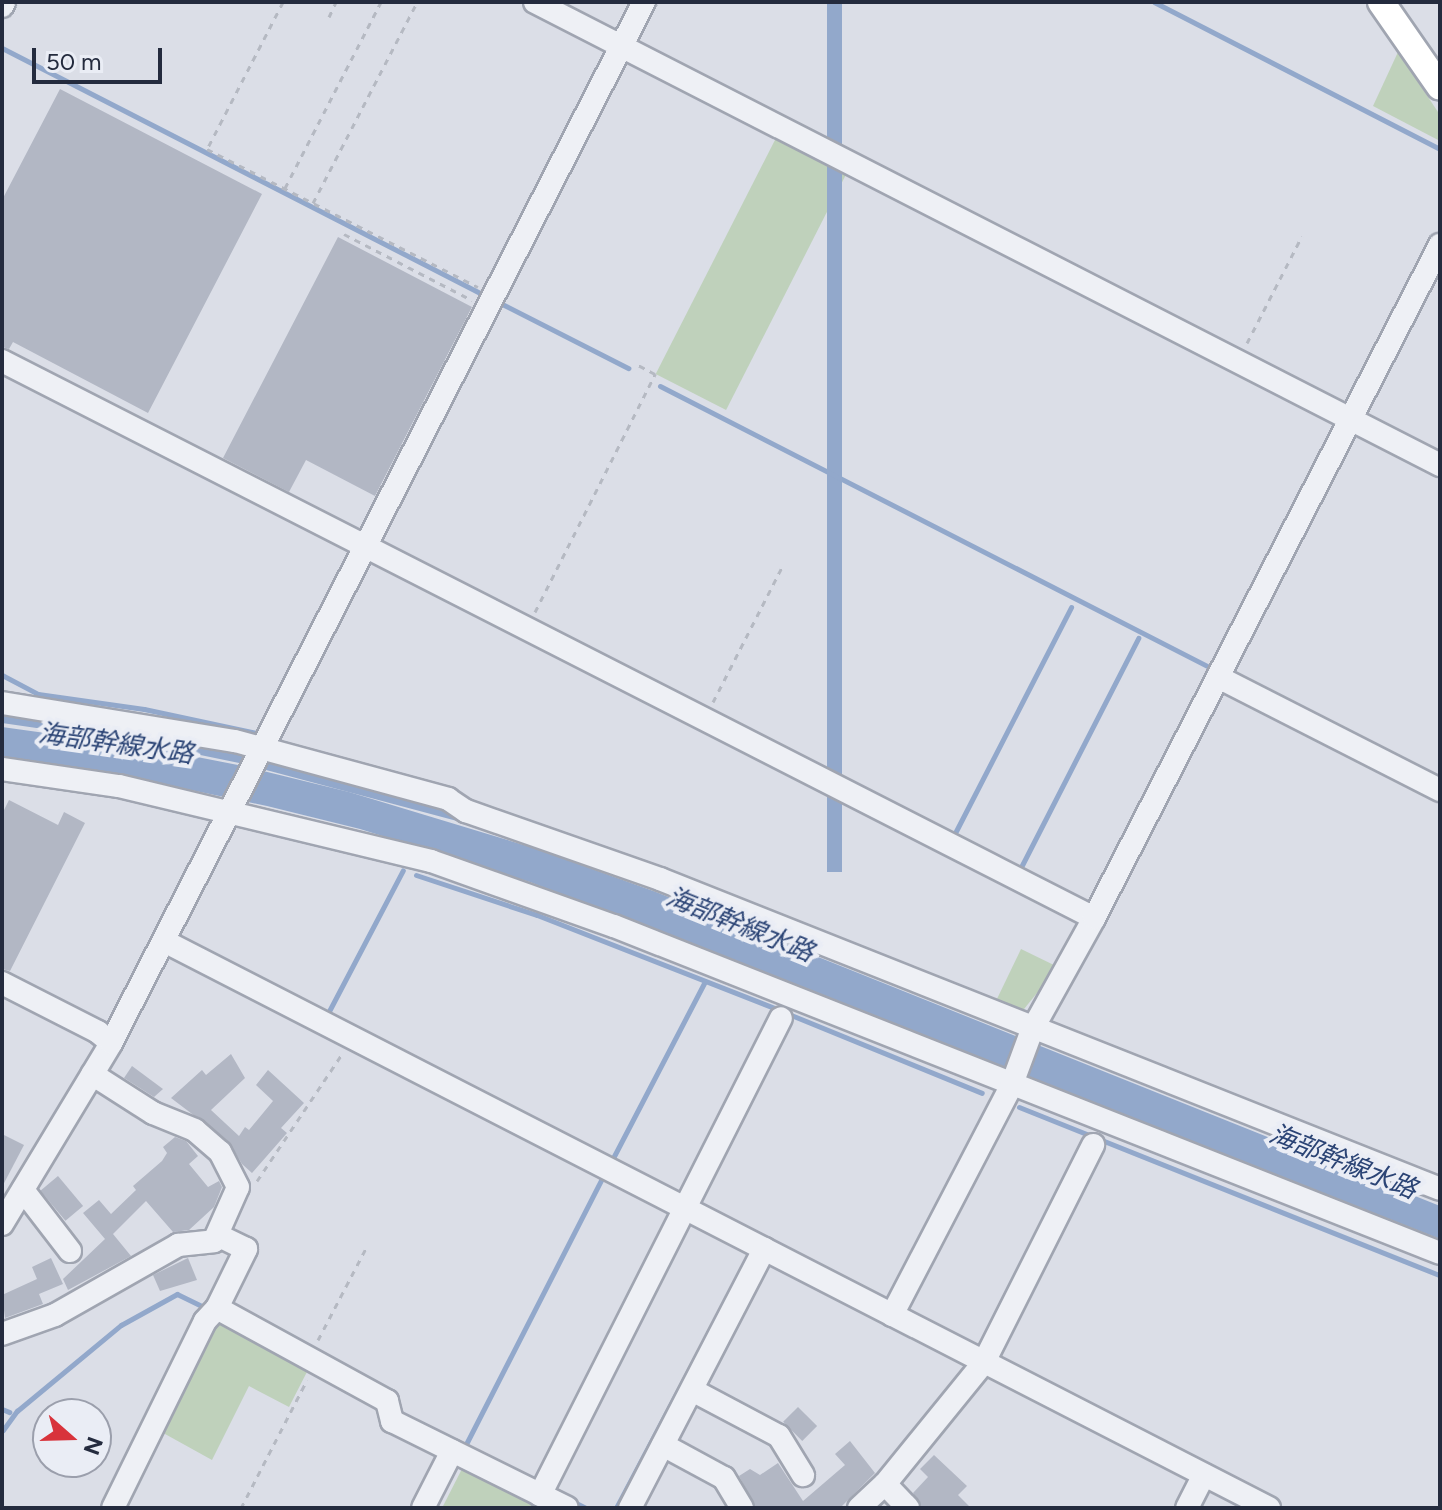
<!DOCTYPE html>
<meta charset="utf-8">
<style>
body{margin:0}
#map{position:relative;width:1442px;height:1510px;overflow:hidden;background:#dbdee7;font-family:Figtree,"Noto Sans JP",sans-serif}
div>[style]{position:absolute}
.green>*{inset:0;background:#bfd1bb;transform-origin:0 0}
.water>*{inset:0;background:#92a8cb;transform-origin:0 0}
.stream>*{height:5px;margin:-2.5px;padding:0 2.5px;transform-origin:2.5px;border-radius:2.5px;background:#92a8cb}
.building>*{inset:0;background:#b2b7c4;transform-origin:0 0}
.path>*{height:3px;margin-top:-1.5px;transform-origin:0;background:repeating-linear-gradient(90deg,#b5b9c2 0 6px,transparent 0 12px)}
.roads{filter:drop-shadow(2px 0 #a0a5b1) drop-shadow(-2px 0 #a0a5b1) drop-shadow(0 2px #a0a5b1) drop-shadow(0 -2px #a0a5b1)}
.minor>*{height:22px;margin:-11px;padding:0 11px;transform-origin:11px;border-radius:11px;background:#eef0f5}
.major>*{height:26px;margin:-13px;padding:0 13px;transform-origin:13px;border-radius:13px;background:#fff}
span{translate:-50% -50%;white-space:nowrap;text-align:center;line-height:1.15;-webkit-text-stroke:8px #eaedf5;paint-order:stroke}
.water-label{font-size:26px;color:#2b4475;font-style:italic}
.frame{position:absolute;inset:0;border:4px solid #242b3e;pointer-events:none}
.north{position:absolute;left:32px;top:1398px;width:80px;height:80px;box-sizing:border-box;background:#eaedf5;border:2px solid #9b9fac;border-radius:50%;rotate:110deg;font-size:22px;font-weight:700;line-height:32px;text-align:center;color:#242b3e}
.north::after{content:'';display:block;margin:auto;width:28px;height:36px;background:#d8333b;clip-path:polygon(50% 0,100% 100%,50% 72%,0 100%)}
.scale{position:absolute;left:32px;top:48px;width:130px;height:36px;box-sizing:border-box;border:4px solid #242b3e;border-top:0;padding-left:10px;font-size:24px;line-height:28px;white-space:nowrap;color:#242b3e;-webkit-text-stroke:6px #eaedf5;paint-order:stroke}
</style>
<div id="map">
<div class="green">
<div style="clip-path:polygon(1398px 52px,1440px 115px,1440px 141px,1373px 106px)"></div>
<div style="left:776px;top:138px;width:79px;height:265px;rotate:27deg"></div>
<div style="clip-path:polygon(1021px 949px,1058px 967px,1020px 1014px,995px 1003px)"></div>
<div style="clip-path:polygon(215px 1316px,310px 1366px,289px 1407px,249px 1386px,212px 1460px,156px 1429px)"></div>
<div style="clip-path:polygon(466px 1461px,558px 1508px,442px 1508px)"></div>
</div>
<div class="water">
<div style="left:827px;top:2px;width:15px;height:870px"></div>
<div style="clip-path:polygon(2px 712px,244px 752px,430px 800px,459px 815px,457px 821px,244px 764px,147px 744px,2px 723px)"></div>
<div style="clip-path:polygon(2px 727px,146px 747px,243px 766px,349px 792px,537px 849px,656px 892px,1440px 1206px,1440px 1239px,530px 882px,360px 829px,267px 806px,153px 782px,2px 758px)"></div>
</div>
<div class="stream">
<div style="left:1154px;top:2px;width:322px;rotate:27.2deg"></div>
<div style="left:2px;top:48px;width:542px;rotate:27.13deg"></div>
<div style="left:500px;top:303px;width:144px;rotate:26.9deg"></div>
<div style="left:660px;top:386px;width:621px;rotate:27.1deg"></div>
<div style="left:2px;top:675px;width:41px;rotate:27.8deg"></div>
<div style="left:38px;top:694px;width:107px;rotate:8.1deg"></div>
<div style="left:144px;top:709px;width:115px;rotate:12.1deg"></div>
<div style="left:256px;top:733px;width:9px;rotate:-49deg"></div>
<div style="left:955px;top:833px;width:254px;rotate:-62.8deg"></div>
<div style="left:1019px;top:871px;width:262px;rotate:-62.9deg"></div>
<div style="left:416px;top:875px;width:127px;rotate:18.3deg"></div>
<div style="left:537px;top:915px;width:258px;rotate:21.4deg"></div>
<div style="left:328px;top:1013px;width:161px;rotate:-62.3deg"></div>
<div style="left:791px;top:1015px;width:206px;rotate:22.2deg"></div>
<div style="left:1019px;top:1107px;width:453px;rotate:21.8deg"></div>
<div style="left:613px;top:1158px;width:199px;rotate:-62.5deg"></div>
<div style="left:2px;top:1409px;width:8px;rotate:23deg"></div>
<div style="left:3px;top:1430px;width:24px;rotate:-54deg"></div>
<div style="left:17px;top:1411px;width:135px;rotate:-39.6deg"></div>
<div style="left:121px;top:1325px;width:64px;rotate:-29deg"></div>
<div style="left:177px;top:1294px;width:32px;rotate:26deg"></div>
<div style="left:464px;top:1448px;width:307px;rotate:-62.9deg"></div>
<div style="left:572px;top:1501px;width:16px;rotate:27deg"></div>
<div style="left:616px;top:1508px;width:289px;rotate:-62.2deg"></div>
</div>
<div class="building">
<div style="clip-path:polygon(60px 89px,262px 194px,148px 413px,13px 342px,9px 349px,2px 347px,2px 200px)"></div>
<div style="clip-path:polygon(338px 237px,472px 307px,375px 496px,306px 460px,289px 492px,223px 458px)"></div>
<div style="clip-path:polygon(9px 800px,58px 825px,64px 812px,85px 823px,10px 971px,2px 969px,2px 814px)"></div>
<div style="clip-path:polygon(231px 1054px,245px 1078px,211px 1110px,239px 1136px,245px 1127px,249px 1130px,273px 1101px,256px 1085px,268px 1070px,304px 1103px,281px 1128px,287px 1133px,252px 1173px,242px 1164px,229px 1142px,171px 1098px,202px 1070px,206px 1075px)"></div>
<div style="clip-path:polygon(132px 1066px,163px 1089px,154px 1097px,124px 1078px)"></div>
<div style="clip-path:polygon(2px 1134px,24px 1145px,2px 1187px)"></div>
<div style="clip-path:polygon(175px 1137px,186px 1141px,198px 1156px,189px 1164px,208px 1187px,219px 1181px,222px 1187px,214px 1207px,189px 1230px,173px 1232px,146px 1201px,113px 1234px,131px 1256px,68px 1290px,63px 1279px,105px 1239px,83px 1213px,99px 1200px,111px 1214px,136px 1190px,133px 1186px,162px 1161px,167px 1153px,163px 1147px)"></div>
<div style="left:58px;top:1176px;width:39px;height:23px;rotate:50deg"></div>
<div style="clip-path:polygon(51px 1258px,63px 1284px,39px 1294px,43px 1304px,5px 1318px,2px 1295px,37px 1279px,32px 1267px)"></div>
<div style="clip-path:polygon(188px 1258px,197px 1280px,160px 1291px,153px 1275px)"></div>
<div style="left:798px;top:1407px;width:27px;height:21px;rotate:45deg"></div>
<div style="clip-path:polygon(850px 1441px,875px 1473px,840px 1508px,756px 1508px,739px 1476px,750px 1469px,760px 1475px,778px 1463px,803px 1501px,845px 1465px,835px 1454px)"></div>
<div style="clip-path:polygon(934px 1455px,967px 1486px,958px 1495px,971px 1508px,922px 1508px,913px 1493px,928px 1477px,920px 1469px)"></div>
</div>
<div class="path">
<div style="left:283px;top:2px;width:165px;rotate:117.3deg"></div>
<div style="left:207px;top:149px;width:304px;rotate:27deg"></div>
<div style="left:329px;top:17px;width:17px;rotate:-65deg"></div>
<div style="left:285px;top:188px;width:209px;rotate:-62.7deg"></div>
<div style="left:313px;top:203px;width:226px;rotate:-62.6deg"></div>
<div style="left:344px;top:234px;width:144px;rotate:27.3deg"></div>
<div style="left:1247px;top:343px;width:120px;rotate:-62.8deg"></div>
<div style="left:535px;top:612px;width:267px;rotate:-63.2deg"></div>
<div style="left:655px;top:374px;width:21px;rotate:-152deg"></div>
<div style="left:713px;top:702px;width:152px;rotate:-62.9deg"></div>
<div style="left:257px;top:1181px;width:153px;rotate:-56.2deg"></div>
<div style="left:318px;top:1340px;width:104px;rotate:-62.4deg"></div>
<div style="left:241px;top:1508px;width:144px;rotate:-62.7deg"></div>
</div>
<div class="roads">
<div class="minor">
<div style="left:535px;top:2px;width:1017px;rotate:27.09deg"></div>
<div style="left:2px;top:6px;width:4px;rotate:-63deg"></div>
<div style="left:2px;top:361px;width:1226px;rotate:27.02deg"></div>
<div style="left:1218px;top:677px;width:249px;rotate:27deg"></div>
<div style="left:2px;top:703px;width:236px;rotate:9.3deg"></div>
<div style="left:235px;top:741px;width:221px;rotate:15.2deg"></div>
<div style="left:448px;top:799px;width:22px;rotate:34deg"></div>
<div style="left:466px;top:811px;width:206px;rotate:19.3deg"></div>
<div style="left:660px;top:879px;width:839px;rotate:21.67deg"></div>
<div style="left:2px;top:769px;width:118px;rotate:8.3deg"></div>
<div style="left:119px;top:786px;width:321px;rotate:13.5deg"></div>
<div style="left:431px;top:861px;width:194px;rotate:19.6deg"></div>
<div style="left:614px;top:926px;width:888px;rotate:21.6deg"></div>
<div style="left:164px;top:941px;width:1242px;rotate:27.16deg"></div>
<div style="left:2px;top:983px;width:108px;rotate:27deg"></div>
<div style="left:98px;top:1032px;width:17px;rotate:40deg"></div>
<div style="left:23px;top:1190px;width:77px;rotate:52.4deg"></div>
<div style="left:2px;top:1224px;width:211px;rotate:-58.9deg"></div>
<div style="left:111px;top:1043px;width:1170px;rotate:-62.89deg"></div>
<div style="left:217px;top:1308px;width:66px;rotate:-63.8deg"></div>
<div style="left:246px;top:1249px;width:30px;rotate:-154deg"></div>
<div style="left:892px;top:1315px;width:260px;rotate:-62.5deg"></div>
<div style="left:1012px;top:1084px;width:58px;rotate:-69.7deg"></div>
<div style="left:1032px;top:1030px;width:128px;rotate:-61deg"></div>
<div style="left:1094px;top:918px;width:757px;rotate:-62.79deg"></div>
<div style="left:2px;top:1334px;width:56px;rotate:-19.7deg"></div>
<div style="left:55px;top:1315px;width:142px;rotate:-29.6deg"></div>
<div style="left:178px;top:1245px;width:36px;rotate:-6deg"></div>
<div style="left:214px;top:1241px;width:59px;rotate:-66deg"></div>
<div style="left:238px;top:1187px;width:39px;rotate:-117deg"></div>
<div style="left:220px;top:1152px;width:33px;rotate:-139deg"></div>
<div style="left:195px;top:1130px;width:45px;rotate:-158deg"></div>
<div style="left:153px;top:1113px;width:72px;rotate:-147.4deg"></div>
<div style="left:692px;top:1390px;width:98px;rotate:27.9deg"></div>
<div style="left:779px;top:1436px;width:46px;rotate:58.4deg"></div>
<div style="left:663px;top:1445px;width:69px;rotate:28.4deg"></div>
<div style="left:724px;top:1478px;width:35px;rotate:59deg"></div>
<div style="left:885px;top:1484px;width:33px;rotate:46deg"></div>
<div style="left:540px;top:1495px;width:534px;rotate:-63.2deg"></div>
<div style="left:113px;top:1508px;width:208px;rotate:-63.8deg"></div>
<div style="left:205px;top:1321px;width:18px;rotate:-47deg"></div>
<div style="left:217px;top:1308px;width:194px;rotate:28.7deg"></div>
<div style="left:387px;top:1401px;width:21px;rotate:76deg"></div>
<div style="left:392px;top:1421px;width:195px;rotate:26.4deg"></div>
<div style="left:423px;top:1508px;width:64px;rotate:-63deg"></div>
<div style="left:630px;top:1508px;width:292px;rotate:-62.6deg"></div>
<div style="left:859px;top:1508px;width:35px;rotate:-43deg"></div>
<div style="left:885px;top:1484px;width:157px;rotate:-50.9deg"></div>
<div style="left:984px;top:1362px;width:243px;rotate:-63.3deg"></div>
<div style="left:1187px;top:1508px;width:37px;rotate:-63deg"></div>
</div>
<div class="major">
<div style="left:1381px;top:2px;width:103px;rotate:55.2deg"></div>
</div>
</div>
<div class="water-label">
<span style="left:116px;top:744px;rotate:8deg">海部幹線水路</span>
<span style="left:740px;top:925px;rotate:22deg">海部幹線水路</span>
<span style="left:1343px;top:1162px;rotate:22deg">海部幹線水路</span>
</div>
<div class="frame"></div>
<div class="north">N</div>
<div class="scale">50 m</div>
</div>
